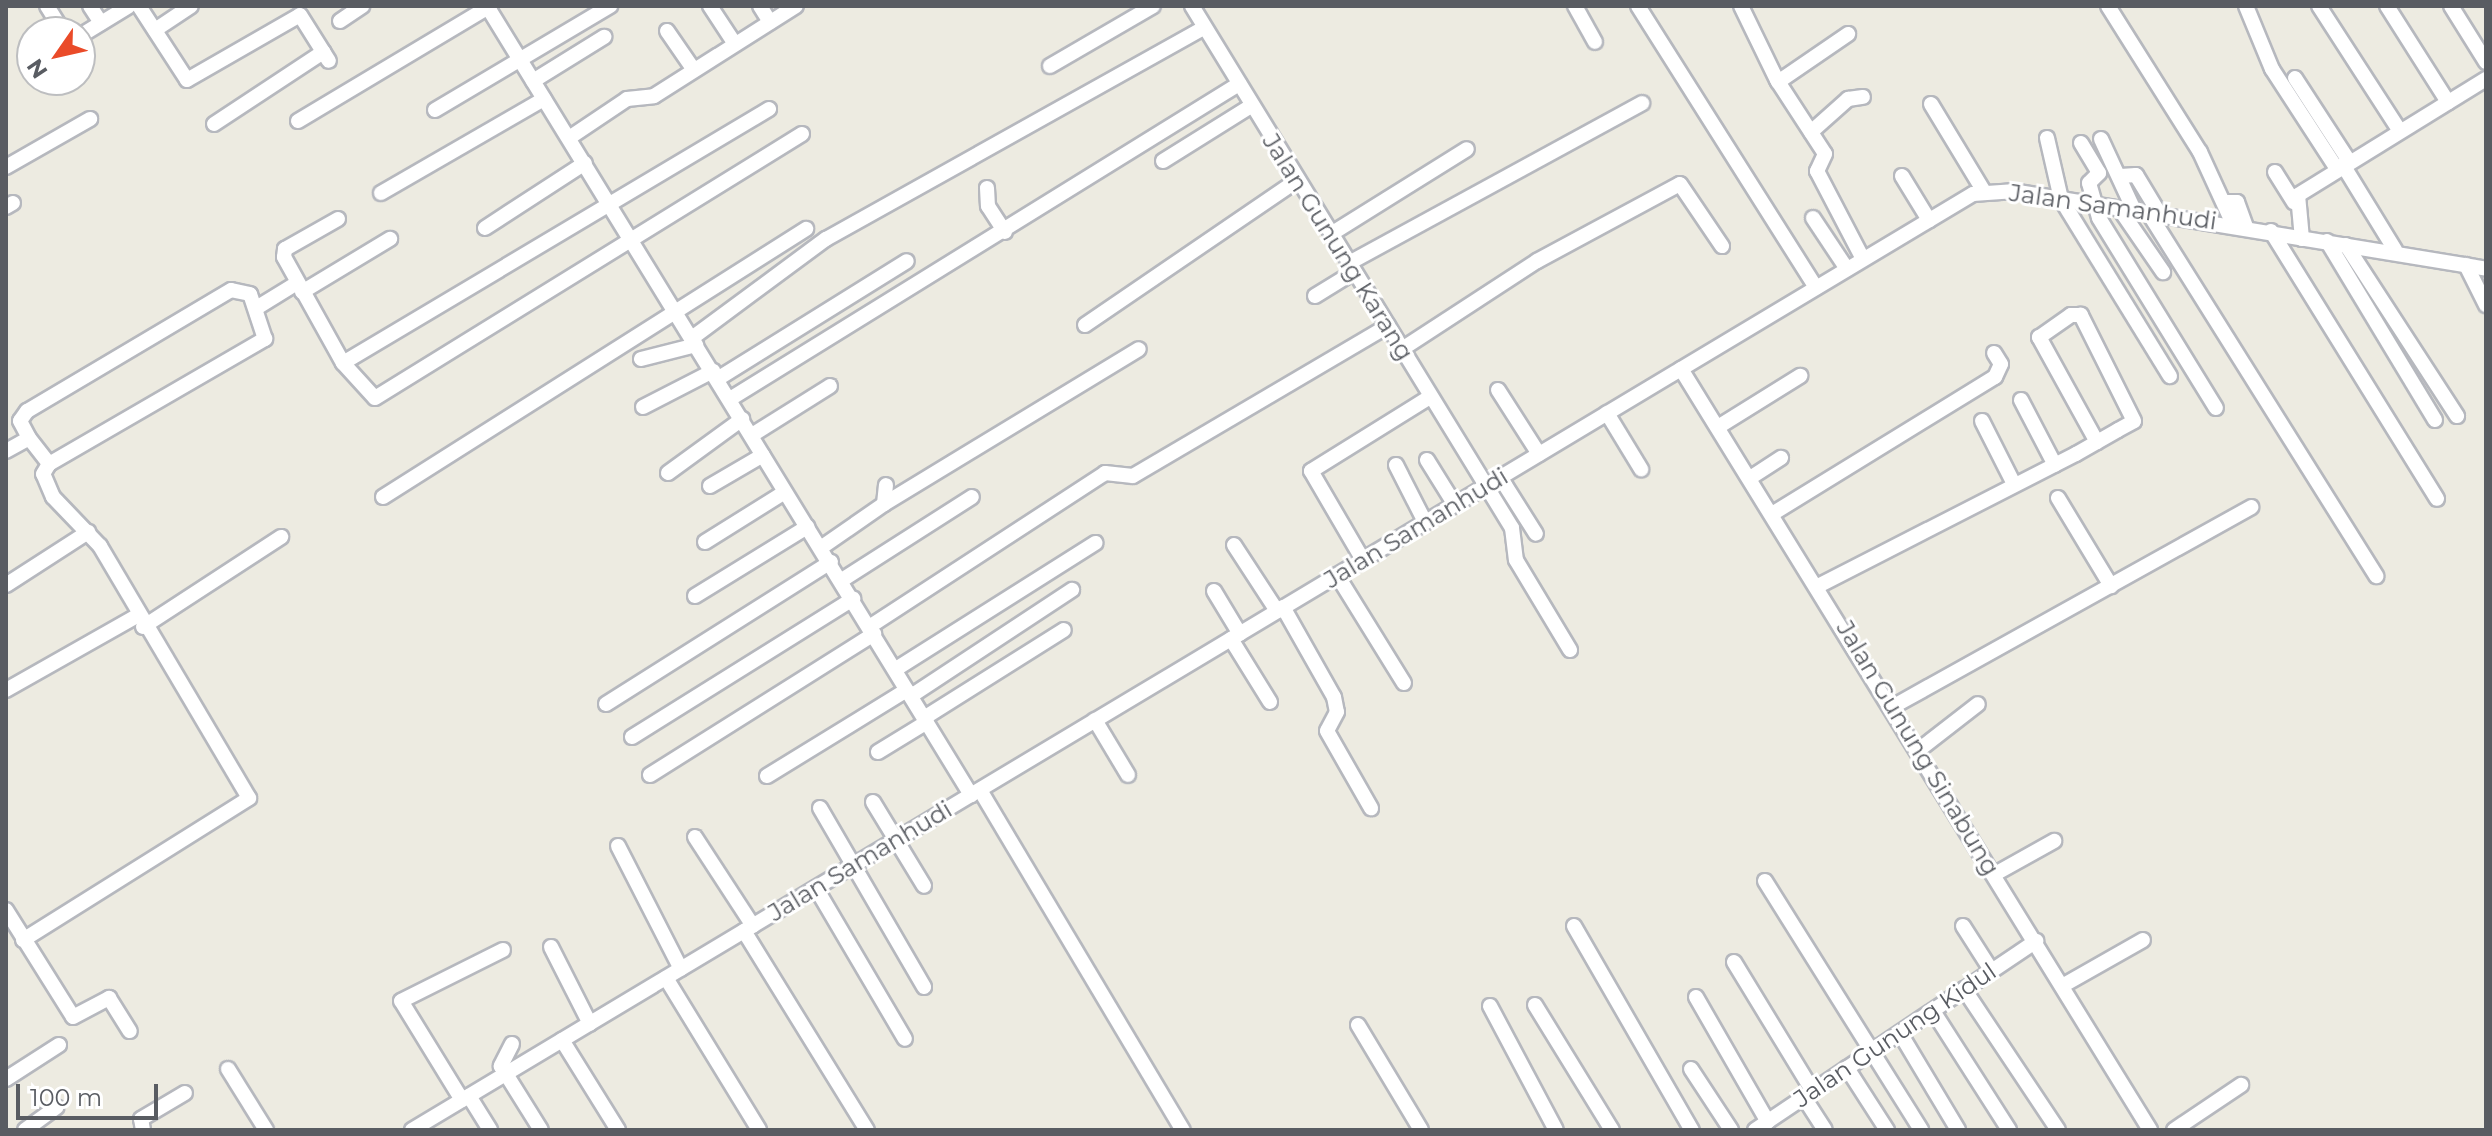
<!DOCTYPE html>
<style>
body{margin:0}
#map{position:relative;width:2492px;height:1136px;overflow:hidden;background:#edebe1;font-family:Montserrat,sans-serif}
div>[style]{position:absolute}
.roads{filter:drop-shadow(2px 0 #b6b8be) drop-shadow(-2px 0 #b6b8be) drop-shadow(0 2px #b6b8be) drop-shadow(0 -2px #b6b8be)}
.minor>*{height:14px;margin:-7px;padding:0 7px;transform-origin:7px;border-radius:7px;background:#fff}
span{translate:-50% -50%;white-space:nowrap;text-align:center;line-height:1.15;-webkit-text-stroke:6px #fff;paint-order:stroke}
.street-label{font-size:24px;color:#595c62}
.frame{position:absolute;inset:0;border:8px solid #595c62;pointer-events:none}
.north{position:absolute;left:16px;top:16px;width:80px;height:80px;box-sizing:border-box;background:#fff;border:2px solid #bdbec0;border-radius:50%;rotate:236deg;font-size:22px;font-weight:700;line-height:32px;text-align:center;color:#595c62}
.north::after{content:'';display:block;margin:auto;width:28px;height:36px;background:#ea4b29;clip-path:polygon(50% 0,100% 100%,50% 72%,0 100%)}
.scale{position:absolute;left:16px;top:1084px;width:142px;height:36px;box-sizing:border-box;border:4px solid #595c62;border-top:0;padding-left:10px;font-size:24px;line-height:28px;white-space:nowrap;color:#595c62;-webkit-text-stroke:6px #fff;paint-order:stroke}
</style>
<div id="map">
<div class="roads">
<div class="minor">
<div style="left:47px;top:6px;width:31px;rotate:58deg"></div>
<div style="left:90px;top:6px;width:20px;rotate:57deg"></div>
<div style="left:139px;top:6px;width:88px;rotate:57deg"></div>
<div style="left:187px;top:80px;width:130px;rotate:-29.9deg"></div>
<div style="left:300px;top:15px;width:54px;rotate:57.8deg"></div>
<div style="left:487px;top:6px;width:926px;rotate:58.47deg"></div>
<div style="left:710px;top:6px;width:45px;rotate:56.7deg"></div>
<div style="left:760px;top:6px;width:19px;rotate:58deg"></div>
<div style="left:1192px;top:6px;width:612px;rotate:58.49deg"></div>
<div style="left:1512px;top:528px;width:32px;rotate:83deg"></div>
<div style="left:1516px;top:560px;width:105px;rotate:59deg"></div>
<div style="left:1575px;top:6px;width:41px;rotate:60.9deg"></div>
<div style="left:1638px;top:6px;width:333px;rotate:57.7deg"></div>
<div style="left:1741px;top:6px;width:82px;rotate:64.1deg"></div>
<div style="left:1777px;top:80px;width:88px;rotate:57deg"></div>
<div style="left:1825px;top:154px;width:19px;rotate:115deg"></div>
<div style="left:1817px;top:171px;width:99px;rotate:62.4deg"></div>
<div style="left:2108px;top:6px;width:173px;rotate:57.8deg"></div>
<div style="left:2200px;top:152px;width:79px;rotate:65.4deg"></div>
<div style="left:2246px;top:6px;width:68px;rotate:67.6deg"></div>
<div style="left:2272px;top:69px;width:119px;rotate:57deg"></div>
<div style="left:2319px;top:6px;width:149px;rotate:57.1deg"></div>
<div style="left:2387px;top:6px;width:114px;rotate:57.6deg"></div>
<div style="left:2451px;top:6px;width:66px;rotate:58deg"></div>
<div style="left:340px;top:21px;width:27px;rotate:-34deg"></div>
<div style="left:155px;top:30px;width:43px;rotate:-33.7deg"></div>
<div style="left:667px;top:31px;width:47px;rotate:55.3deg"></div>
<div style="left:80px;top:36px;width:57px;rotate:-31.5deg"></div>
<div style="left:1050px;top:66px;width:119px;rotate:-30.2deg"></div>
<div style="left:2295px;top:78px;width:99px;rotate:57deg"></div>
<div style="left:533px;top:81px;width:84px;rotate:-31.8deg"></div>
<div style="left:1778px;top:82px;width:85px;rotate:-34.4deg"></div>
<div style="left:1931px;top:104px;width:100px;rotate:58.8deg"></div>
<div style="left:435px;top:110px;width:204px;rotate:-30.7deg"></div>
<div style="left:298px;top:121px;width:224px;rotate:-30.9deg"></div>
<div style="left:214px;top:124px;width:131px;rotate:-33.4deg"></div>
<div style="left:1811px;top:132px;width:50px;rotate:-41.7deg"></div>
<div style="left:1848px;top:99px;width:15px;rotate:-8deg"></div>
<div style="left:569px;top:138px;width:70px;rotate:-33.9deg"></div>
<div style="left:627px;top:99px;width:27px;rotate:-6deg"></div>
<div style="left:654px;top:96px;width:168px;rotate:-32.4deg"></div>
<div style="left:2047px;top:138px;width:63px;rotate:77.1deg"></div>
<div style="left:2061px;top:199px;width:208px;rotate:58.4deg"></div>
<div style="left:2101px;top:139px;width:78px;rotate:65.1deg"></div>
<div style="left:2081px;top:143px;width:35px;rotate:59deg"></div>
<div style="left:2099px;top:173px;width:14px;rotate:135deg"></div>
<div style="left:2089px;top:183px;width:36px;rotate:74deg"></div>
<div style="left:2099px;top:218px;width:223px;rotate:58.4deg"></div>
<div style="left:1163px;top:161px;width:104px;rotate:-32deg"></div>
<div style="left:2343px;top:165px;width:100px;rotate:58.5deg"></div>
<div style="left:6px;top:167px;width:97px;rotate:-29.7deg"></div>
<div style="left:2275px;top:172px;width:36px;rotate:58deg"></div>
<div style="left:1902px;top:176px;width:52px;rotate:58.5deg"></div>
<div style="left:2121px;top:176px;width:15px;rotate:-4deg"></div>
<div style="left:2136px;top:175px;width:44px;rotate:58.8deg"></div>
<div style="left:987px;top:188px;width:18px;rotate:87deg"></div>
<div style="left:988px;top:206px;width:31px;rotate:57deg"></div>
<div style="left:381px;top:193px;width:188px;rotate:-30deg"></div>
<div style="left:2224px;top:202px;width:13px"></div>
<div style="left:2237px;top:202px;width:27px;rotate:70deg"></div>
<div style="left:6px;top:207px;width:8px;rotate:-30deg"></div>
<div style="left:2119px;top:208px;width:78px;rotate:55.5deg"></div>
<div style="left:2148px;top:212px;width:430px;rotate:57.9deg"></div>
<div style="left:1813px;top:218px;width:61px;rotate:56.3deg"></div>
<div style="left:338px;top:219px;width:61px;rotate:150.5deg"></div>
<div style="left:285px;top:249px;width:8px;rotate:97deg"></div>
<div style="left:284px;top:257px;width:121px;rotate:60.9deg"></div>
<div style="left:343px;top:363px;width:47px;rotate:47.6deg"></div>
<div style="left:375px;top:398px;width:502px;rotate:-31.73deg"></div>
<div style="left:485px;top:228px;width:119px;rotate:-33deg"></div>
<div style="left:2271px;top:231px;width:315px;rotate:58.2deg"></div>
<div style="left:1331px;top:234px;width:160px;rotate:-32deg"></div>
<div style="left:2302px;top:239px;width:44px;rotate:-95.2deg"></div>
<div style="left:2298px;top:195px;width:221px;rotate:-31.7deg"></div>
<div style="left:2327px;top:241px;width:209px;rotate:58.9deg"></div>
<div style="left:2346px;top:245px;width:204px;rotate:57deg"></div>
<div style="left:1349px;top:263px;width:334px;rotate:-28.6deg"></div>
<div style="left:2466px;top:265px;width:45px;rotate:63.4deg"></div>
<div style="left:302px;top:292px;width:103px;rotate:-31.1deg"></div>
<div style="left:1315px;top:296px;width:46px;rotate:-31.6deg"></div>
<div style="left:258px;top:307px;width:46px;rotate:-31.6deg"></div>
<div style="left:1085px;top:325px;width:254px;rotate:-34.3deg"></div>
<div style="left:692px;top:338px;width:167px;rotate:-36.5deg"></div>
<div style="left:826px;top:239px;width:433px;rotate:-29.2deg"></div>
<div style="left:1402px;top:349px;width:161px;rotate:-33.1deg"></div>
<div style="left:1537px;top:261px;width:162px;rotate:-28.3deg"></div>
<div style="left:1680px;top:184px;width:75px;rotate:55.9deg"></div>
<div style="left:641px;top:359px;width:57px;rotate:-14.3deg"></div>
<div style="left:343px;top:363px;width:496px;rotate:-30.8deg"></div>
<div style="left:1681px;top:369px;width:894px;rotate:58.35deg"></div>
<div style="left:719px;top:378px;width:221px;rotate:-31.9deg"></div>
<div style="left:1498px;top:390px;width:76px;rotate:57.4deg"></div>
<div style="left:730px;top:399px;width:599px;rotate:-31.75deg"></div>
<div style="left:2021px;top:400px;width:73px;rotate:62.4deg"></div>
<div style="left:643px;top:407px;width:79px;rotate:-27.2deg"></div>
<div style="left:1607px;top:413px;width:66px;rotate:58.7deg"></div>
<div style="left:1982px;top:421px;width:71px;rotate:63.1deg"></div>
<div style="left:1718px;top:427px;width:97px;rotate:-31.9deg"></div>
<div style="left:752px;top:435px;width:92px;rotate:-32.1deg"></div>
<div style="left:6px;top:451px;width:26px;rotate:-29deg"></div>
<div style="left:29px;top:438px;width:33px;rotate:52deg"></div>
<div style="left:49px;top:464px;width:250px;rotate:-30.1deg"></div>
<div style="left:265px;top:339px;width:47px;rotate:-108.4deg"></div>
<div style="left:250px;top:294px;width:19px;rotate:-168deg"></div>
<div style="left:231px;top:290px;width:237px;rotate:149.3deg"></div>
<div style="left:27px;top:411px;width:12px;rotate:125deg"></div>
<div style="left:20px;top:421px;width:19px;rotate:62deg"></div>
<div style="left:1427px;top:460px;width:53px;rotate:58.1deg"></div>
<div style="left:1396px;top:465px;width:64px;rotate:63deg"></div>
<div style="left:668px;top:473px;width:92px;rotate:-36.1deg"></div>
<div style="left:1500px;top:477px;width:67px;rotate:57.7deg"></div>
<div style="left:1750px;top:478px;width:37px;rotate:-33deg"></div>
<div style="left:710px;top:486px;width:61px;rotate:-30.3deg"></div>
<div style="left:383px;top:497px;width:501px;rotate:-32.36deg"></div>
<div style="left:2058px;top:498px;width:103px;rotate:58.9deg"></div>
<div style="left:884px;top:504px;width:298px;rotate:-31.3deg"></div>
<div style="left:1772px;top:514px;width:262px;rotate:-31.6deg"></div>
<div style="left:1995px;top:377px;width:14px;rotate:-65deg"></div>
<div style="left:2001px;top:364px;width:13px;rotate:-122deg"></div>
<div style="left:705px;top:542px;width:94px;rotate:-32deg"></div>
<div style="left:1234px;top:545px;width:79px;rotate:56.9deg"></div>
<div style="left:822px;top:547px;width:75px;rotate:-34.7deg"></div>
<div style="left:884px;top:504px;width:19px;rotate:-84deg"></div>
<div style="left:1363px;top:560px;width:103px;rotate:-120.3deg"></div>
<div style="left:1311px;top:471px;width:140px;rotate:-31.9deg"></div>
<div style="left:1337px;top:575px;width:127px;rotate:58.2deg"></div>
<div style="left:842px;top:580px;width:154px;rotate:-32.6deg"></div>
<div style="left:6px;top:585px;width:98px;rotate:-32.9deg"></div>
<div style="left:1818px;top:586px;width:290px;rotate:-27.1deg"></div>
<div style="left:2076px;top:454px;width:48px;rotate:-29.7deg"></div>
<div style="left:2118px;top:430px;width:18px;rotate:-29deg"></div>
<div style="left:2134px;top:421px;width:119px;rotate:-116.6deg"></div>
<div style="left:2081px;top:315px;width:10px;rotate:180deg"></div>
<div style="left:2071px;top:315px;width:39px;rotate:145deg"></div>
<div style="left:2039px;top:337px;width:120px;rotate:61.1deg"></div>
<div style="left:1214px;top:591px;width:50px;rotate:58.8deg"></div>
<div style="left:695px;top:596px;width:132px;rotate:-31.6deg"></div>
<div style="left:1283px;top:607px;width:103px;rotate:60.5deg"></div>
<div style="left:1334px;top:697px;width:15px;rotate:79deg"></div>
<div style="left:1337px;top:712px;width:21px;rotate:118deg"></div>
<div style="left:1327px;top:731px;width:89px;rotate:60.3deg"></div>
<div style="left:143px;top:627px;width:165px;rotate:-33.1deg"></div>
<div style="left:869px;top:627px;width:282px;rotate:-33.1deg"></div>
<div style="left:1105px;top:473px;width:28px;rotate:6deg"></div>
<div style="left:1133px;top:476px;width:296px;rotate:-30.5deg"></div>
<div style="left:1231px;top:639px;width:74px;rotate:58.2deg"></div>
<div style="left:896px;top:669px;width:236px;rotate:-32.3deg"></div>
<div style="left:6px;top:690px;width:150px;rotate:-29.5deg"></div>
<div style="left:911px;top:696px;width:193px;rotate:-33.4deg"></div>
<div style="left:606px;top:704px;width:266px;rotate:-32.3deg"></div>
<div style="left:1894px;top:706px;width:409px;rotate:-29.1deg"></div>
<div style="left:924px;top:718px;width:165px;rotate:-32.2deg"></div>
<div style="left:1095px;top:720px;width:64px;rotate:59deg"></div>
<div style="left:632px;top:737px;width:261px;rotate:-32deg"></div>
<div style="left:1920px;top:749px;width:73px;rotate:-37.8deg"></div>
<div style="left:878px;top:752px;width:57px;rotate:-31.5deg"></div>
<div style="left:650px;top:775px;width:265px;rotate:-32.2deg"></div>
<div style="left:767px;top:776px;width:164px;rotate:-31.6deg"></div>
<div style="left:980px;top:790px;width:396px;rotate:59.2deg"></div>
<div style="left:873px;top:802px;width:98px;rotate:58.7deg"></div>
<div style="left:820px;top:808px;width:207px;rotate:59.8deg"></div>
<div style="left:695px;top:837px;width:106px;rotate:56.9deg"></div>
<div style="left:618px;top:846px;width:138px;rotate:62.9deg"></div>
<div style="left:1995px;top:874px;width:68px;rotate:-29.2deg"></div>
<div style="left:1765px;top:881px;width:294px;rotate:57.9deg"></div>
<div style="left:816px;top:888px;width:175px;rotate:59.5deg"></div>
<div style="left:6px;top:910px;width:126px;rotate:57.9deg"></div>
<div style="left:73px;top:1017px;width:41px;rotate:-27.8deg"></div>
<div style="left:109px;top:998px;width:39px;rotate:58deg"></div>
<div style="left:1574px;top:926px;width:236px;rotate:60deg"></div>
<div style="left:1963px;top:926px;width:52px;rotate:57.5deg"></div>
<div style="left:744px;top:931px;width:234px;rotate:58.3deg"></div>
<div style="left:23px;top:940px;width:267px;rotate:-32.1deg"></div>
<div style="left:249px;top:798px;width:293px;rotate:-120.6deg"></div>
<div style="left:100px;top:546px;width:68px;rotate:-133.8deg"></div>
<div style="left:53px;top:497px;width:25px;rotate:-113deg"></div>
<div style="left:43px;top:474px;width:12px;rotate:-59deg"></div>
<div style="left:551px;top:947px;width:86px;rotate:63.1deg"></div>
<div style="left:1734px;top:962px;width:150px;rotate:58.6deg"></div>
<div style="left:666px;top:978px;width:178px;rotate:58.5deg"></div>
<div style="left:2062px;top:986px;width:93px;rotate:-29.6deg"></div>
<div style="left:1964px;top:989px;width:169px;rotate:56.3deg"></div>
<div style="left:1696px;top:997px;width:144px;rotate:60.1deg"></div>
<div style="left:1535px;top:1005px;width:147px;rotate:58.4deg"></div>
<div style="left:1490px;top:1006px;width:140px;rotate:62deg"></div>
<div style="left:1933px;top:1011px;width:141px;rotate:57.4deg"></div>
<div style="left:1358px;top:1025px;width:122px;rotate:59deg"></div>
<div style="left:1900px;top:1033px;width:113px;rotate:59.1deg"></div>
<div style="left:562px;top:1040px;width:106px;rotate:58.1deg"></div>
<div style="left:512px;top:1044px;width:25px;rotate:117deg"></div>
<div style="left:501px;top:1066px;width:75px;rotate:58deg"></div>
<div style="left:1847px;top:1068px;width:74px;rotate:57.2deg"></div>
<div style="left:228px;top:1069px;width:72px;rotate:58.1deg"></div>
<div style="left:1691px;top:1069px;width:73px;rotate:56.7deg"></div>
<div style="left:6px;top:1079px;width:63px;rotate:-32.7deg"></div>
<div style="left:469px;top:1096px;width:40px;rotate:58deg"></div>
<div style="left:1803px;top:1096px;width:40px;rotate:57.1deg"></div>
<div style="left:462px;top:1100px;width:116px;rotate:-121.6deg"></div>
<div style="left:401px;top:1001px;width:114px;rotate:-26.6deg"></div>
<div style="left:25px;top:1130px;width:39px;rotate:-36deg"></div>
<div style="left:143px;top:1130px;width:11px;rotate:-100deg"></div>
<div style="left:141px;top:1119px;width:51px;rotate:-30.6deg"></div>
<div style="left:412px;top:1130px;width:1820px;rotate:-30.95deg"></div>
<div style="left:1973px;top:194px;width:39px;rotate:-4deg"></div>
<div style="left:2012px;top:191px;width:480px;rotate:9.3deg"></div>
<div style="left:1755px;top:1130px;width:339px;rotate:-33.9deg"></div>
<div style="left:2174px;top:1130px;width:81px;rotate:-33.9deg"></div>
</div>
</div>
<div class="street-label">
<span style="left:2113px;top:207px;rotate:8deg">Jalan Samanhudi</span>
<span style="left:1338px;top:247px;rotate:58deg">Jalan Gunung Karang</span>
<span style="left:1416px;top:528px;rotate:-31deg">Jalan Samanhudi</span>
<span style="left:1918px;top:748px;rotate:59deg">Jalan Gunung Sinabung</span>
<span style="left:860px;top:861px;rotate:-31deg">Jalan Samanhudi</span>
<span style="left:1895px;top:1035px;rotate:-34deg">Jalan Gunung Kidul</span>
</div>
<div class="frame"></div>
<div class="north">N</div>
<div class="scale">100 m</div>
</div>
